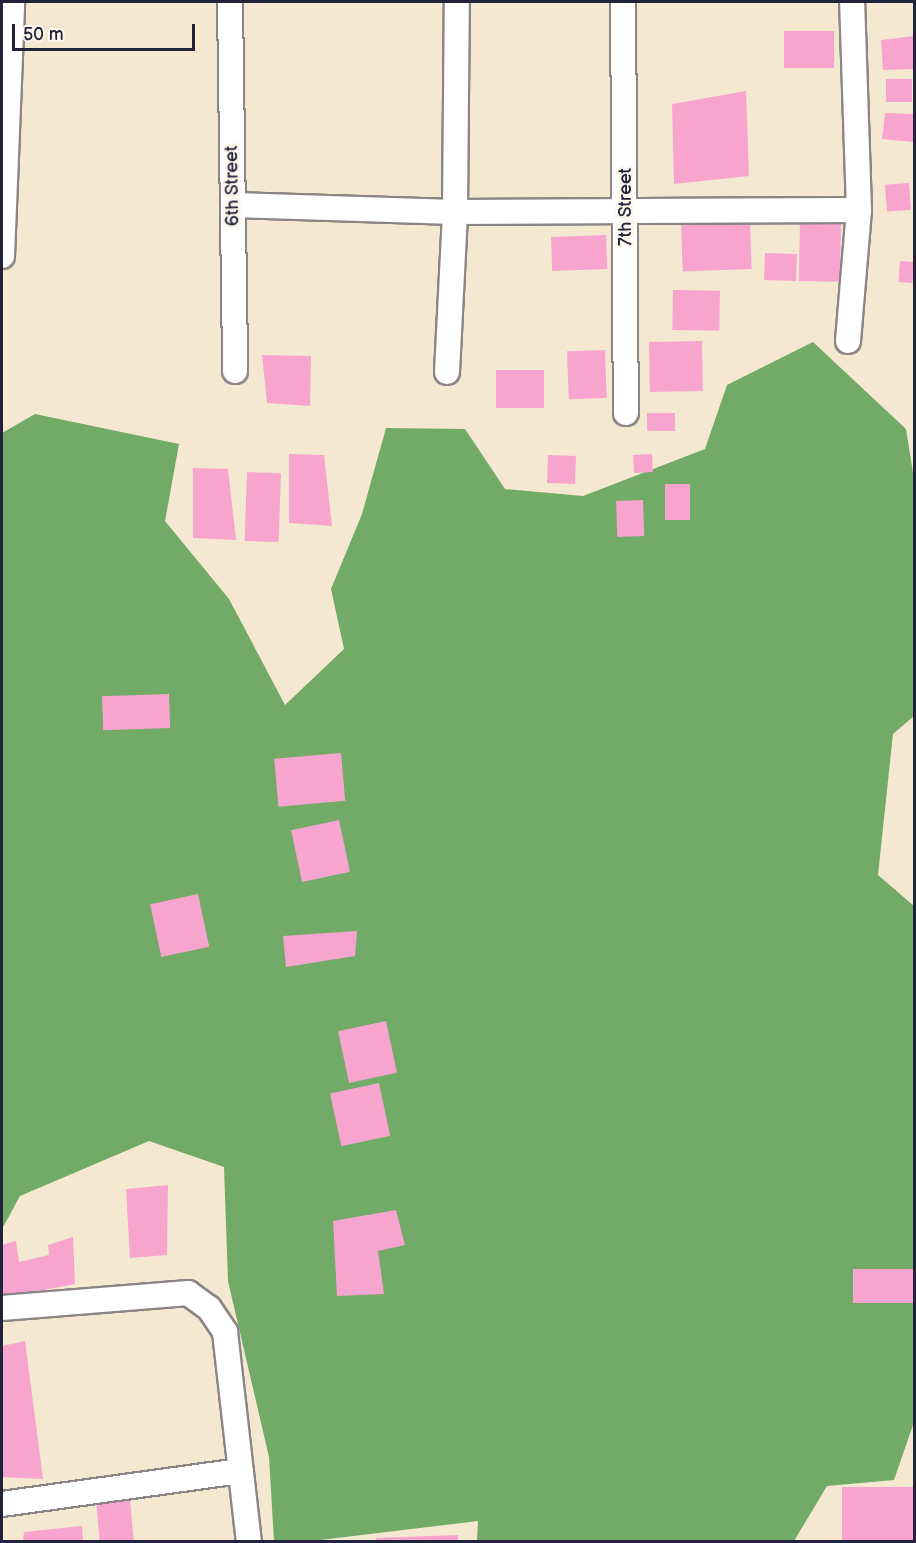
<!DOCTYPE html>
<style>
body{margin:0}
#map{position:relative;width:916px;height:1543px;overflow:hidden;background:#f5e8d1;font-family:"Balsamiq Sans",sans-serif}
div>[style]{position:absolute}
.forest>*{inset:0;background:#72aa67}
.building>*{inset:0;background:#f7a5cf;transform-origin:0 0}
.roads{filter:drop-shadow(2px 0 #8c8586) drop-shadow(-2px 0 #8c8586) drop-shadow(0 2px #8c8586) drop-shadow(0 -2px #8c8586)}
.street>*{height:24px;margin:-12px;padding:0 12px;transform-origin:12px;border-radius:12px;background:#fff}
span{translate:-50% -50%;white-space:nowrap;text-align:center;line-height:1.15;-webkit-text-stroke:6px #fbf7ec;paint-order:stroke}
.street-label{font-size:18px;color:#22223b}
.frame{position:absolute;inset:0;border:3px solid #22223b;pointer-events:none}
.scale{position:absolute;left:12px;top:24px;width:183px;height:27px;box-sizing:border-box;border:3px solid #22223b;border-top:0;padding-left:8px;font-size:18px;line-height:21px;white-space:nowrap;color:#22223b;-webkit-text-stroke:4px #fbf7ec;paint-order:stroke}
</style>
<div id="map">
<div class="forest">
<div style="clip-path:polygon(813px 342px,906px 429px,914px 479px,914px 716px,893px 734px,878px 875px,914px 906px,914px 1422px,894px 1480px,827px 1486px,794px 1541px,477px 1541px,478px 1521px,312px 1541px,274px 1541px,269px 1457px,228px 1281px,224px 1167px,149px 1141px,20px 1196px,2px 1229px,2px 433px,35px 414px,179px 444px,165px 521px,229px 599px,285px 705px,344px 649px,331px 589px,362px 514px,386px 428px,465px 429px,505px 489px,583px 496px,705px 449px,727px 385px)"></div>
</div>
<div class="building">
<div style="left:834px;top:31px;width:37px;height:50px;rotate:90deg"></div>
<div style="clip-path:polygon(914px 36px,914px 69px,883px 70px,881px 40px)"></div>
<div style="left:886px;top:79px;width:26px;height:23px"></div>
<div style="clip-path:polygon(746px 91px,749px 176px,674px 184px,672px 104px)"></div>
<div style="clip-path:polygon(885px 113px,914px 114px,914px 142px,882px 139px)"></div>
<div style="left:909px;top:183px;width:27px;height:24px;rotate:86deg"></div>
<div style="left:800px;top:220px;width:41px;height:61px;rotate:1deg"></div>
<div style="left:750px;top:222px;width:47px;height:69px;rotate:88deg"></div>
<div style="left:606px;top:235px;width:34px;height:55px;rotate:88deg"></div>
<div style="left:765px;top:253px;width:32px;height:27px;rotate:2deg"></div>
<div style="left:900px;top:261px;width:14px;height:21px;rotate:4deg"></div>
<div style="left:673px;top:290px;width:47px;height:40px;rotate:1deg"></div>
<div style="left:702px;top:341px;width:50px;height:53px;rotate:89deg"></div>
<div style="left:605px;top:350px;width:48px;height:38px;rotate:88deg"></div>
<div style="clip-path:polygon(262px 355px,311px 356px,310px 406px,267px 403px)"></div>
<div style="left:496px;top:370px;width:48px;height:38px"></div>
<div style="left:675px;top:413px;width:18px;height:28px;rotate:90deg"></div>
<div style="clip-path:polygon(289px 454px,324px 455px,332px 526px,289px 523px)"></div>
<div style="left:652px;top:454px;width:18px;height:19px;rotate:87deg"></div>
<div style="left:548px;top:455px;width:28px;height:28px;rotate:2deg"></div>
<div style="clip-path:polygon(193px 468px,228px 469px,236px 540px,193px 538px)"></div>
<div style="left:247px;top:472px;width:34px;height:69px;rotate:2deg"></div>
<div style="left:665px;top:484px;width:25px;height:36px"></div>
<div style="left:643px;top:500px;width:36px;height:27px;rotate:88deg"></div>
<div style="left:169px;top:694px;width:34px;height:67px;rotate:88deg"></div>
<div style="left:341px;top:753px;width:48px;height:67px;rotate:85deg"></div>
<div style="left:339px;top:820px;width:53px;height:49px;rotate:78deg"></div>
<div style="left:198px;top:894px;width:54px;height:49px;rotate:78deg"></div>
<div style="clip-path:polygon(357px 931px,355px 956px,286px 967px,283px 936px)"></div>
<div style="left:386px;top:1021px;width:53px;height:49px;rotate:78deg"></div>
<div style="left:379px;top:1083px;width:54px;height:50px;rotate:78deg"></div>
<div style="clip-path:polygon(168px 1185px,167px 1255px,130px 1258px,126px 1189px)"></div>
<div style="clip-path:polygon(396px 1210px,405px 1245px,378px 1251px,384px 1294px,337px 1296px,333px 1221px)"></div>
<div style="clip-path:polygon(73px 1237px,75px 1284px,2px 1298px,2px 1245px,16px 1241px,19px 1262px,49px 1255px,48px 1245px)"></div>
<div style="left:914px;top:1269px;width:34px;height:61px;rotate:90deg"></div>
<div style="clip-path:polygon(25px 1341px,43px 1479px,2px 1477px,2px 1346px)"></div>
<div style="left:914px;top:1487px;width:55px;height:72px;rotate:90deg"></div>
<div style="left:130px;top:1498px;width:44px;height:34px;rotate:85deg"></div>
<div style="clip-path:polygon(82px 1526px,83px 1542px,23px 1542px,24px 1532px)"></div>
<div style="clip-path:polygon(458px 1535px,458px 1542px,376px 1542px,376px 1538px)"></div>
</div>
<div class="roads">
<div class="street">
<div style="left:230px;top:2px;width:369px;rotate:89.2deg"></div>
<div style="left:623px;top:2px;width:411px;rotate:89.6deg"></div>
<div style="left:234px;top:205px;width:221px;rotate:1.8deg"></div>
<div style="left:455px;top:212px;width:404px;rotate:-0.3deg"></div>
<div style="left:2px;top:256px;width:254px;rotate:-87.7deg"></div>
<div style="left:848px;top:341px;width:131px;rotate:-85.2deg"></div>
<div style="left:859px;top:210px;width:208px;rotate:-91.9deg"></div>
<div style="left:447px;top:372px;width:160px;rotate:-87.1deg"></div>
<div style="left:455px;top:212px;width:210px;rotate:-89.5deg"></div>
<div style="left:2px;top:1308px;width:187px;rotate:-4.6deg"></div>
<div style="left:188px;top:1293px;width:26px;rotate:36deg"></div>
<div style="left:209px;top:1308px;width:29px;rotate:56deg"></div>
<div style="left:225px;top:1332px;width:211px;rotate:83.5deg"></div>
<div style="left:2px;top:1504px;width:241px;rotate:-7.9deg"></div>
</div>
</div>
<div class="street-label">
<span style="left:233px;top:186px;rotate:-91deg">6th Street</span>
<span style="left:626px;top:207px;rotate:-90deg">7th Street</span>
</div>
<div class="frame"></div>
<div class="scale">50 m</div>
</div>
